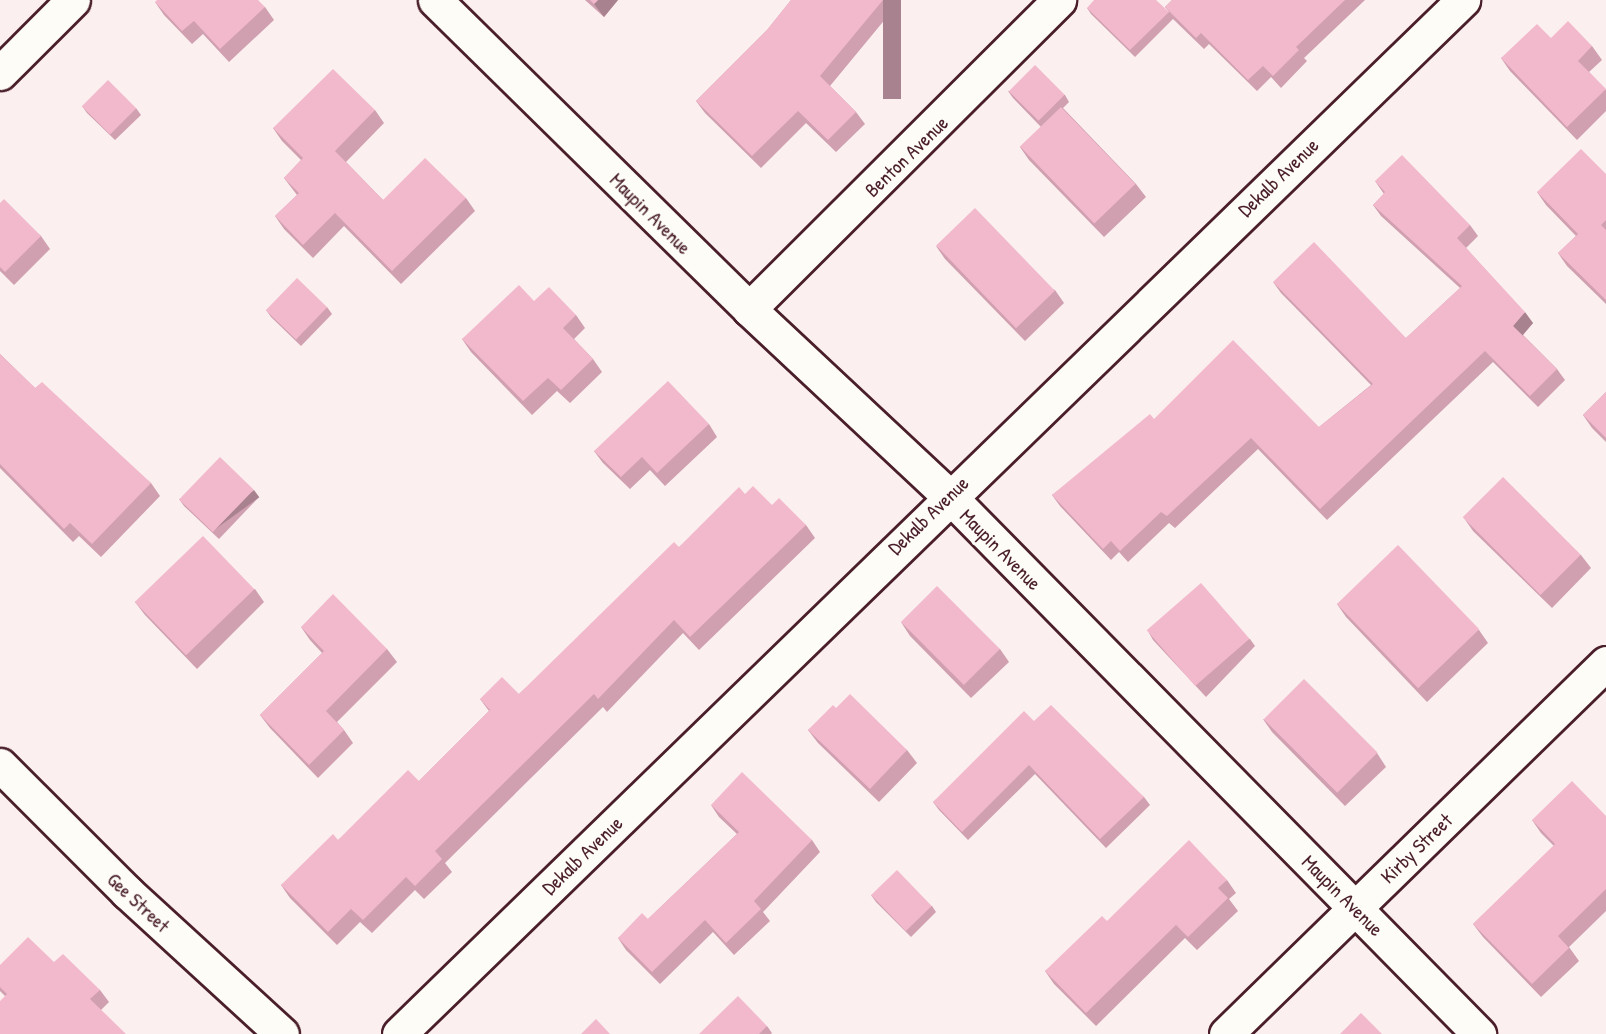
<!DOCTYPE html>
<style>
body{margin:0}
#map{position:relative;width:1606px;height:1034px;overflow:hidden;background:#fbefef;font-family:"Patrick Hand",sans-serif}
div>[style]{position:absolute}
.roads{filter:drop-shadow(2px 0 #4a1f2b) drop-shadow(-2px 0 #4a1f2b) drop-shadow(0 2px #4a1f2b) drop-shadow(0 -2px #4a1f2b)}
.street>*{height:33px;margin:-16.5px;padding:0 16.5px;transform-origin:16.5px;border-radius:16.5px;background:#fdfcf7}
.wall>*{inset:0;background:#d09fb0}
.shaded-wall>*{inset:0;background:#a98290;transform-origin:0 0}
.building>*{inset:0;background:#f2b9cd;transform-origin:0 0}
span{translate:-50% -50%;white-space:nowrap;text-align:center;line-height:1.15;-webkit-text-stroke:6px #fdfcf7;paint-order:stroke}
.street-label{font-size:20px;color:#4a1f2b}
</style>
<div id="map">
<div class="roads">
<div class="street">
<div style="left:435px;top:0;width:441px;rotate:44.5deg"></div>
<div style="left:749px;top:309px;width:272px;rotate:43.1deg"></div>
<div style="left:948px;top:495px;width:757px;rotate:45.43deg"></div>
<div style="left:0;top:73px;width:103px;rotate:-45deg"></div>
<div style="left:749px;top:309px;width:438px;rotate:-44.9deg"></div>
<div style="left:0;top:765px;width:180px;rotate:45deg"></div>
<div style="left:127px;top:892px;width:210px;rotate:42.5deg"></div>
<div style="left:399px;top:1034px;width:1484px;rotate:-44.18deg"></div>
<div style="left:1226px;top:1034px;width:531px;rotate:-44.31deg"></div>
</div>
</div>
<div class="wall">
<div style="clip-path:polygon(585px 0,618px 0,604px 17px)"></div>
<div style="clip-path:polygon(791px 0,901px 0,830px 86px,856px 112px,865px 124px,836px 152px,806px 123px,761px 168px,705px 113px,696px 101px,767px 30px)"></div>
<div style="clip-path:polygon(1172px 0,1365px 0,1304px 58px,1307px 61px,1281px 88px,1271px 77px,1257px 91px,1209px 44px,1204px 49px,1173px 19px,1135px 57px,1091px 14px,1087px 8px,1169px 12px,1165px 7px)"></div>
<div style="clip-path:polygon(155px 2px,265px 7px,274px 20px,229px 62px,203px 34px,192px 44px,164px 15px)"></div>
<div style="clip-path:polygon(1551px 38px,1592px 46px,1602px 60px,1589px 72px,1606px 90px,1606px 111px,1577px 140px,1510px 71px,1501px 58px)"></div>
<div style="clip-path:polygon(1008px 91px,1065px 95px,1069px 102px,1063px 108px,1136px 184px,1146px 197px,1104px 237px,1029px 160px,1020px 147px,1041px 127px,1013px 98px)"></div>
<div style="clip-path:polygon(82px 106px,136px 108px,141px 115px,115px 140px,87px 113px)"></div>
<div style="clip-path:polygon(375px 110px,384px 123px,346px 162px,383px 200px,466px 198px,475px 211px,401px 284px,344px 226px,313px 258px,284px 229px,275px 216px,297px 195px,284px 178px,301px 160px,282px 141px,273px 128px)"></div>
<div style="clip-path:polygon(1606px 174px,1606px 304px,1567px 266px,1558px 253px,1576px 236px,1546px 205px,1537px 192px)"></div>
<div style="clip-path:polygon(1375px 181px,1470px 225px,1478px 236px,1466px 248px,1533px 323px,1523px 335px,1557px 369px,1565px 380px,1538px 407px,1493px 362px,1327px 520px,1258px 449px,1175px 528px,1169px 523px,1128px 562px,1119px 552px,1111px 560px,1060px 506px,1052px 495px,1154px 419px,1319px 427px,1371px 385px,1281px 293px,1273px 282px,1406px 338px,1460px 288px,1381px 216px,1373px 205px,1384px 194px)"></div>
<div style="clip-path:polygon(0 203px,41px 236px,50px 249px,14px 285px,0 271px)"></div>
<div style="clip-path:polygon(936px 246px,1055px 290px,1064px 303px,1025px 341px,945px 259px)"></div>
<div style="clip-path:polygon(534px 301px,576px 315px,585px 328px,574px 339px,593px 359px,602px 372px,570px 403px,557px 391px,532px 415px,471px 352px,462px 339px)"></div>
<div style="clip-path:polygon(327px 307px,332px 314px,301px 346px,271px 317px,266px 310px)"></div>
<div style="clip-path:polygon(0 354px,35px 388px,151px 483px,160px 496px,101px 557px,79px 536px,73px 542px,0 468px)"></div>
<div style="clip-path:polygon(1606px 392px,1606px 442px,1592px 428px,1583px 415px)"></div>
<div style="clip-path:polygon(709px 424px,717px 437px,665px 486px,650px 470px,630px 489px,603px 463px,594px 451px)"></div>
<div style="clip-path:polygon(745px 494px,772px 505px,806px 525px,815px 538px,699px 650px,683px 633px,607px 712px,603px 707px,445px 863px,452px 872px,424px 899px,415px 890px,372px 933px,360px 922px,337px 945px,290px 898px,281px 885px,338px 840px,419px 781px,489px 711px,480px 699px,519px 694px,679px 547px)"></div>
<div style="clip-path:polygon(259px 497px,219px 539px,184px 506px,179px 499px)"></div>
<div style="clip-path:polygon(1464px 518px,1581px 555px,1591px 568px,1552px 608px,1473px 531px)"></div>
<div style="clip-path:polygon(255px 589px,264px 602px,197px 669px,145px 615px,135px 602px)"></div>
<div style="clip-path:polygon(1337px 604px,1479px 630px,1488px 643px,1427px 702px,1346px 617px)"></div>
<div style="clip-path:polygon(901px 622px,1000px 649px,1009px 662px,971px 698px,910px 636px)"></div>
<div style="clip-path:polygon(301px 627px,387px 649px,397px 662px,337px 722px,344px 730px,353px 743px,318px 778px,270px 728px,260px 715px,322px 653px,310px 640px)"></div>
<div style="clip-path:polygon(1149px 633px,1250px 639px,1255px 646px,1206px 697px,1153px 640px)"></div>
<div style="clip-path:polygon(836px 708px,907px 750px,917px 763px,879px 802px,818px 743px,808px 730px)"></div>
<div style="clip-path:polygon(1263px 719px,1377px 753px,1386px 767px,1345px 806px,1272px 732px)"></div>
<div style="clip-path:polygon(1034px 721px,1144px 797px,1150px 805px,1106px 848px,1035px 774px,968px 840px,939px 810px,933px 802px)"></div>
<div style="clip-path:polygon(711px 805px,812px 840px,820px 852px,763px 912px,770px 921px,734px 955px,713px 932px,660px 984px,626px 950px,618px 938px,648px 919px,737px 834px,719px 817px)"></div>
<div style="clip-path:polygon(1606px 816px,1606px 911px,1569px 947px,1579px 961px,1541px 997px,1483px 937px,1473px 924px,1554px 846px,1541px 833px,1532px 820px)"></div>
<div style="clip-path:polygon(1227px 880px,1236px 893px,1229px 899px,1238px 911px,1197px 950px,1185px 938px,1096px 1026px,1054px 984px,1045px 971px,1107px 921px)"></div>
<div style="clip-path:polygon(871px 895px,932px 906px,936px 912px,911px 937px,876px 902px)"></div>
<div style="clip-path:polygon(54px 962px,100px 990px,109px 1002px,101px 1010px,5px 996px,0 991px,0 965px)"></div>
<div style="clip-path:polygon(767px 1026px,772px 1033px,771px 1034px,699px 1034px)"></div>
</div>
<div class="shaded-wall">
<div style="clip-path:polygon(598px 0,618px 0,604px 17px,594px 4px)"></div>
<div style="left:883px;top:0;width:18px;height:99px"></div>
<div style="clip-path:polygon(1525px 312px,1533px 323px,1521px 337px,1513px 326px)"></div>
<div style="left:254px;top:490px;width:9px;height:58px;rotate:54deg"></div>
</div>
<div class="building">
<div style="clip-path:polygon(157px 0,258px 0,265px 7px,220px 49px,194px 21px,182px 31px,155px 2px)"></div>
<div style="clip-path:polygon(590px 0,598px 0,594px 4px)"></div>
<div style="clip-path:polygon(791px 0,883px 0,820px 76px,856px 112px,828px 140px,798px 111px,752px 156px,696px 101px,767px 30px)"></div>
<div style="clip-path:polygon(1094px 0,1156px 0,1169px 12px,1130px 50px,1087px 8px)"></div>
<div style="clip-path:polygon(1172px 0,1345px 0,1296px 47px,1299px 50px,1273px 76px,1263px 66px,1248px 80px,1201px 33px,1196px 38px,1165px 7px)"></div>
<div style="clip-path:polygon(1568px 21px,1592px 46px,1578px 61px,1606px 89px,1567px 127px,1501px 58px,1537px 24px,1551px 38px)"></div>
<div style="left:1035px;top:65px;width:42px;height:37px;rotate:45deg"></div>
<div style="clip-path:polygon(333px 69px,375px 110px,335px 151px,383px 200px,425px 158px,466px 198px,392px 271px,335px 213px,303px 245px,275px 216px,299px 193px,284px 178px,303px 158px,273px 128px)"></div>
<div style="left:108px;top:80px;width:40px;height:37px;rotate:45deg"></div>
<div style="left:1061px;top:107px;width:107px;height:57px;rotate:46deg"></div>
<div style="clip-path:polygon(1581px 149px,1606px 174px,1606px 220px,1601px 225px,1606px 230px,1606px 300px,1558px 253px,1578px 234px,1537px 192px)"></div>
<div style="clip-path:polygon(1402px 155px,1470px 225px,1457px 238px,1525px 312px,1513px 326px,1557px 369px,1530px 396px,1485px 351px,1320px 509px,1251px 438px,1167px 516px,1161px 512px,1120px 551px,1111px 541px,1103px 549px,1052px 495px,1150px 414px,1154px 419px,1233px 340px,1319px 427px,1373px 384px,1273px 282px,1314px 242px,1406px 338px,1462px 286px,1373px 205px,1385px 192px,1375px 181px)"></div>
<div style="clip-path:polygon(4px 199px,41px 236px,5px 272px,0 267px,0 203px)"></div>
<div style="left:975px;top:208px;width:115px;height:54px;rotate:46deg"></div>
<div style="left:297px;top:278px;width:42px;height:45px;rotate:44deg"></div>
<div style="clip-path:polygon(519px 285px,534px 301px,549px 287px,576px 315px,563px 328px,593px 359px,561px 390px,548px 378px,523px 401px,462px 339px)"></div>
<div style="clip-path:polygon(0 354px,35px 388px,42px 382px,151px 483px,92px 544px,70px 523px,64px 529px,0 464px)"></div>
<div style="clip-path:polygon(668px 381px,709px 424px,657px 473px,642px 457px,621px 477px,594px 451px)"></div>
<div style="clip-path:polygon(1606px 392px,1606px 438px,1583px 415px)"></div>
<div style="left:220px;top:457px;width:47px;height:59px;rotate:44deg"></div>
<div style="left:1503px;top:477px;width:110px;height:57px;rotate:45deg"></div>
<div style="clip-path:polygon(753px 486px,772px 505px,779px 498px,806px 525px,690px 637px,674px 620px,598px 699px,594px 694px,435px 851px,442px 859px,415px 886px,406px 877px,363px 920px,351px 909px,328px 932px,281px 885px,333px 834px,338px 840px,408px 770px,419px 781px,490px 710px,480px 699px,502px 677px,519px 694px,674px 542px,679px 547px,739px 487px,745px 494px)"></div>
<div style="left:203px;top:536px;width:74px;height:95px;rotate:46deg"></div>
<div style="left:1398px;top:545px;width:117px;height:85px;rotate:46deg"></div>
<div style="left:1201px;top:583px;width:74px;height:72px;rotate:49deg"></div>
<div style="left:937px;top:586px;width:89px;height:51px;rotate:45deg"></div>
<div style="clip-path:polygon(333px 594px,387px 649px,326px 711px,344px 730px,309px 765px,260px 715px,324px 651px,301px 627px)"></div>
<div style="left:1304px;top:679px;width:104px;height:57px;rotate:45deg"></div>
<div style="clip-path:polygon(850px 694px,907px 750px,870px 789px,808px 730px,833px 705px,836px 708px)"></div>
<div style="clip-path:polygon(1051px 705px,1144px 797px,1100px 839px,1029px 765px,962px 832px,933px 802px,1024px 711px,1034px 721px)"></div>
<div style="clip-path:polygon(742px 772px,812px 840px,754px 901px,761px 909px,726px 943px,705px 920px,652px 972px,618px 938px,642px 913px,648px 919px,739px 832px,711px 805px)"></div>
<div style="clip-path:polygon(1572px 781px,1606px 816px,1606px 889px,1558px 936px,1569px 948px,1532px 984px,1473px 924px,1555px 844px,1532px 820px)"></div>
<div style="clip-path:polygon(1189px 840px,1227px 880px,1218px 888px,1228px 898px,1188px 937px,1176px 925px,1086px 1013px,1045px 971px,1102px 916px,1107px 921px)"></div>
<div style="left:897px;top:870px;width:50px;height:36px;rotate:46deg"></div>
<div style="clip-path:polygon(28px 937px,54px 962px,63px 954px,100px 990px,90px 999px,126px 1034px,0 1034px,0 1001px,7px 994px,0 987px,0 965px)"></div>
<div style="clip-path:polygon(738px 996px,767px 1026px,759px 1034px,699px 1034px)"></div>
<div style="clip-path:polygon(1361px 1013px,1382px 1034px,1340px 1034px)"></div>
<div style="clip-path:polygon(596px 1019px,610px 1034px,581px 1034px)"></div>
</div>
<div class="street-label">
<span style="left:906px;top:156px;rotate:-44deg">Benton Avenue</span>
<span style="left:1278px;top:177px;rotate:-44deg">Dekalb Avenue</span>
<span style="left:651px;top:213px;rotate:45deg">Maupin Avenue</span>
<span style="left:928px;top:515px;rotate:-44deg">Dekalb Avenue</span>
<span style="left:1001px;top:549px;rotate:45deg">Maupin Avenue</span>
<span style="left:1416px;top:848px;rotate:-44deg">Kirby Street</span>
<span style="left:582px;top:855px;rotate:-44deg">Dekalb Avenue</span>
<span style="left:1343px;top:895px;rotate:45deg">Maupin Avenue</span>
<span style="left:139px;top:902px;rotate:43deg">Gee Street</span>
</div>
</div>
